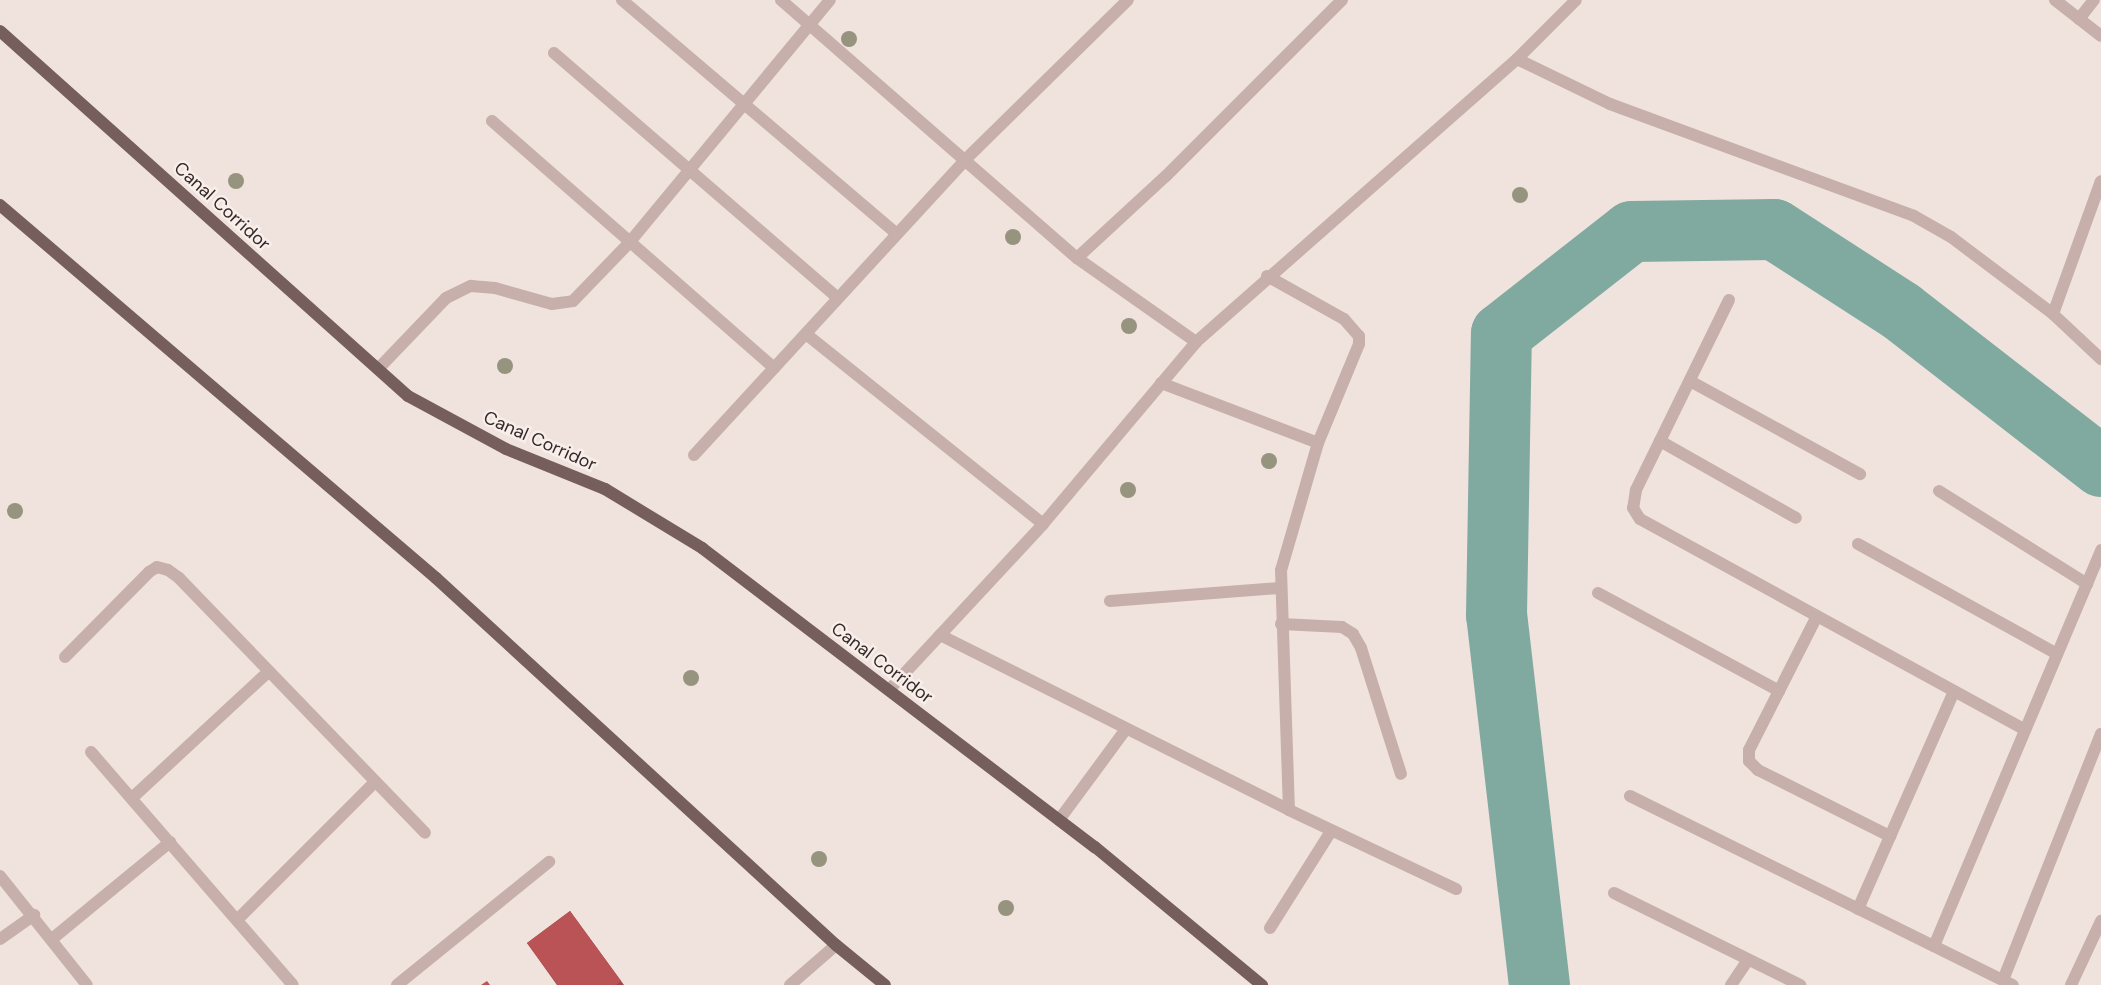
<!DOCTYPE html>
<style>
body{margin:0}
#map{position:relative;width:2101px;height:985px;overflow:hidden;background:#f0e3de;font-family:"DM Sans",sans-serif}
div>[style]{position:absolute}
.river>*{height:61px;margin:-30.5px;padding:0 30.5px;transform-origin:30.5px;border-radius:30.5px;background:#80aaa0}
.minor>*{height:12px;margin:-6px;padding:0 6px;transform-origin:6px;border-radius:6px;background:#c7b0ab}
.major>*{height:12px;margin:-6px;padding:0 6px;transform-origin:6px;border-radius:6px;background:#755e5c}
.trees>*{width:16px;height:16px;margin:-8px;border-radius:50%;background:#96937e}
.wall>*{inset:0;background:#9f4749}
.building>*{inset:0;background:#b95355}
span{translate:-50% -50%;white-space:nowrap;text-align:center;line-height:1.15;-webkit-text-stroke:5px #f8eeea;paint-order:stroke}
.street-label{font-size:18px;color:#352a29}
</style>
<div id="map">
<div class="river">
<div style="left:1539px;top:985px;width:372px;rotate:-96.6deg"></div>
<div style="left:1496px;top:615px;width:282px;rotate:-89deg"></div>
<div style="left:1501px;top:333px;width:165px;rotate:-38.1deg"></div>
<div style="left:1631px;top:231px;width:143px;rotate:-0.8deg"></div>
<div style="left:1774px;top:229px;width:151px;rotate:32.8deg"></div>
<div style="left:1901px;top:311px;width:253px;rotate:37.8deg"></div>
</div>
<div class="minor">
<div style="left:622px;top:0;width:361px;rotate:40.4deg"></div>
<div style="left:781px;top:0;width:393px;rotate:41.1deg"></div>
<div style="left:1077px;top:258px;width:146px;rotate:35.2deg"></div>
<div style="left:2055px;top:0;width:58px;rotate:38deg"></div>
<div style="left:2079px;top:19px;width:24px;rotate:-52deg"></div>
<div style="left:554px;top:53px;width:375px;rotate:40.8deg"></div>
<div style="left:1517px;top:59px;width:103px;rotate:25.8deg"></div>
<div style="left:1610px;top:104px;width:324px;rotate:20.2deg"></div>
<div style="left:1914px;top:216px;width:43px;rotate:29.6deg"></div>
<div style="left:1951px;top:237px;width:128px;rotate:37deg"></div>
<div style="left:2053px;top:314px;width:66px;rotate:43.2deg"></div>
<div style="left:492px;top:121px;width:375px;rotate:41.2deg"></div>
<div style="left:1077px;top:258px;width:121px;rotate:-42.7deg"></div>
<div style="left:1166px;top:176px;width:249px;rotate:-45deg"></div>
<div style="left:1267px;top:276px;width:88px;rotate:29.2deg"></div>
<div style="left:1344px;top:319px;width:23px;rotate:49deg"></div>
<div style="left:1359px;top:336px;width:8px;rotate:90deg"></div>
<div style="left:1359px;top:344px;width:107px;rotate:112.5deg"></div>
<div style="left:1318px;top:443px;width:132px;rotate:106.2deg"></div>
<div style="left:1281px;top:570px;width:240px;rotate:88.1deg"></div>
<div style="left:1729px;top:300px;width:212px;rotate:116.1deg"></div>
<div style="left:1636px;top:490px;width:18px;rotate:99deg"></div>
<div style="left:1633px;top:508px;width:13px;rotate:58deg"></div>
<div style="left:1640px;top:519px;width:439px;rotate:28.7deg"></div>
<div style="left:2053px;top:314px;width:141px;rotate:-70.2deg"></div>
<div style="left:806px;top:334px;width:304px;rotate:38.7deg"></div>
<div style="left:378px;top:369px;width:98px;rotate:-46.2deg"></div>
<div style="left:446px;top:298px;width:28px;rotate:-26deg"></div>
<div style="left:471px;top:286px;width:24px;rotate:5deg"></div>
<div style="left:495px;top:288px;width:59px;rotate:15.7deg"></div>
<div style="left:552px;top:304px;width:21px;rotate:-8deg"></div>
<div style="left:573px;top:301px;width:81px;rotate:-46deg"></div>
<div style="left:629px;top:243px;width:315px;rotate:-50.4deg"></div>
<div style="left:1690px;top:381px;width:194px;rotate:28.7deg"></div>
<div style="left:1161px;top:383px;width:168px;rotate:20.9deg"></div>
<div style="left:1660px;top:441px;width:156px;rotate:29.5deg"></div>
<div style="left:694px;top:455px;width:402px;rotate:-47.4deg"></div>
<div style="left:966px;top:159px;width:227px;rotate:-44.5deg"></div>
<div style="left:1939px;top:491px;width:175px;rotate:32.1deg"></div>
<div style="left:1858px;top:544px;width:227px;rotate:28.9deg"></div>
<div style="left:1598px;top:593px;width:206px;rotate:28.4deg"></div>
<div style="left:1110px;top:601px;width:170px;rotate:-4.4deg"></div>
<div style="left:1817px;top:616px;width:150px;rotate:116.9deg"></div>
<div style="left:1749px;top:750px;width:11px;rotate:90deg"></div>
<div style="left:1749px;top:761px;width:13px;rotate:45deg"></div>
<div style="left:1758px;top:770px;width:148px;rotate:26.6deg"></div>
<div style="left:1281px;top:624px;width:61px;rotate:2.8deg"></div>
<div style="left:1342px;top:627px;width:13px;rotate:32deg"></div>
<div style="left:1353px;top:634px;width:16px;rotate:60deg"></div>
<div style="left:1361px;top:648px;width:132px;rotate:72.4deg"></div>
<div style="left:940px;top:635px;width:390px;rotate:26.6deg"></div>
<div style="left:1289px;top:810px;width:185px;rotate:25.3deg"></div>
<div style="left:65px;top:657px;width:120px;rotate:-45.3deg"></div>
<div style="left:149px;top:572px;width:9px;rotate:-32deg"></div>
<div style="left:157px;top:567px;width:11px;rotate:15deg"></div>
<div style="left:168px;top:570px;width:14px;rotate:36deg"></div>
<div style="left:179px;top:578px;width:354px;rotate:46deg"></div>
<div style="left:889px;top:690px;width:226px;rotate:-47.1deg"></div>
<div style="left:1043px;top:524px;width:238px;rotate:-49.9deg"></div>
<div style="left:1196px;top:342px;width:428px;rotate:-41.4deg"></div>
<div style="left:1517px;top:59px;width:83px;rotate:-45deg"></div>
<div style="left:91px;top:752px;width:308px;rotate:49.1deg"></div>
<div style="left:1630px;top:796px;width:427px;rotate:26.3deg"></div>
<div style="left:132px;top:798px;width:185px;rotate:-42.8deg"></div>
<div style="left:1059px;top:820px;width:113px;rotate:-53.6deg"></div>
<div style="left:0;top:876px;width:139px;rotate:51.4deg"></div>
<div style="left:1614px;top:893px;width:208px;rotate:26.3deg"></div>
<div style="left:1858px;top:909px;width:238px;rotate:-66.2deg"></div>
<div style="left:237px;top:920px;width:195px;rotate:-45deg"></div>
<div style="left:1270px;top:928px;width:115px;rotate:-57.8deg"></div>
<div style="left:0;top:939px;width:42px;rotate:-35.2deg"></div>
<div style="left:52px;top:939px;width:153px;rotate:-39.4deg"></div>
<div style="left:1934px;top:946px;width:430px;rotate:-67.1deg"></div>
<div style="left:2003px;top:980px;width:265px;rotate:-68.3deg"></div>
<div style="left:397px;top:985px;width:196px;rotate:-39deg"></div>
<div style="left:790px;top:985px;width:61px;rotate:-41deg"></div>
<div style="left:1731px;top:985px;width:30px;rotate:-56deg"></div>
<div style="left:2071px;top:985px;width:71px;rotate:-64.9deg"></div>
</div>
<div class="major">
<div style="left:0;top:31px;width:547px;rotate:41.82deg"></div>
<div style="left:408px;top:396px;width:111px;rotate:28.4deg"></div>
<div style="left:506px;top:449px;width:107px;rotate:22deg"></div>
<div style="left:605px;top:489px;width:114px;rotate:31.3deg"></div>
<div style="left:702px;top:548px;width:494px;rotate:37.3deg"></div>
<div style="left:1095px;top:847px;width:217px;rotate:39.6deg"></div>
<div style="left:0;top:205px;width:574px;rotate:40.55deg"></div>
<div style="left:436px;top:578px;width:543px;rotate:42.54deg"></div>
<div style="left:836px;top:945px;width:63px;rotate:39.2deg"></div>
</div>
<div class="trees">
<div style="left:849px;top:39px"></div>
<div style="left:236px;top:181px"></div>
<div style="left:1520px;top:195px"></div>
<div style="left:1013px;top:237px"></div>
<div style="left:1129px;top:326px"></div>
<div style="left:505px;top:366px"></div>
<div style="left:1269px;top:461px"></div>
<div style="left:1128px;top:490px"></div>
<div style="left:15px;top:511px"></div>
<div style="left:691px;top:678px"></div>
<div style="left:819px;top:859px"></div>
<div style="left:1006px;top:908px"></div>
</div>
<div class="wall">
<div style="clip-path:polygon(570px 911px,624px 985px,557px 985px,527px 943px)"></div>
</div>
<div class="building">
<div style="clip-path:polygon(570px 911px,621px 981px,616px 985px,558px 985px,527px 943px)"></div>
<div style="clip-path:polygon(487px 981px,490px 985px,481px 985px)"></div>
</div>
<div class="street-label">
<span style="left:222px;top:206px;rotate:42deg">Canal Corridor</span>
<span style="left:540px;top:441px;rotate:24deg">Canal Corridor</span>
<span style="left:882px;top:663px;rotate:37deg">Canal Corridor</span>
</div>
</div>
